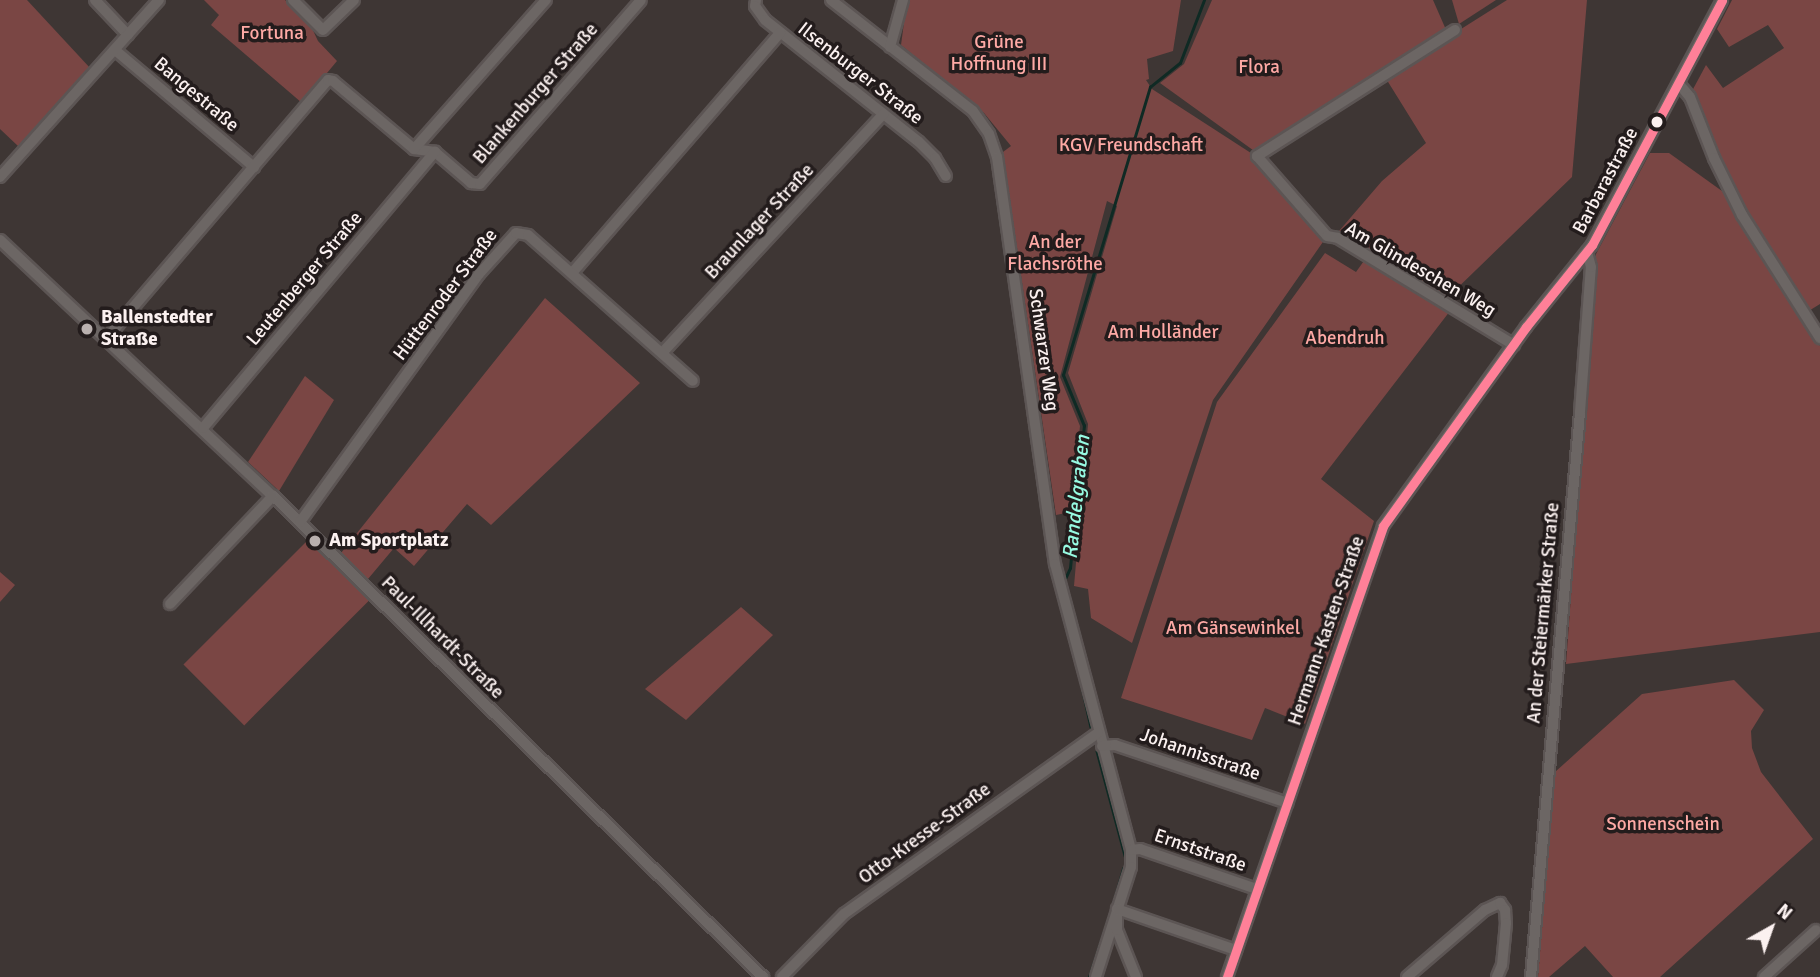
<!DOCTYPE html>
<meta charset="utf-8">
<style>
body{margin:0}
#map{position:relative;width:1820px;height:977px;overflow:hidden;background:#3e3634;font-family:Signika,sans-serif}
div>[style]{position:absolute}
.green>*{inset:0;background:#7a4644;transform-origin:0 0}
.stream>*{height:2.5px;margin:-1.25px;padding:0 1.25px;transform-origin:1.25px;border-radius:1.25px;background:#0f2a24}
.roads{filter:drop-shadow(2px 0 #5c5554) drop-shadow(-2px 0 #5c5554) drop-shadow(0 2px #5c5554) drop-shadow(0 -2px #5c5554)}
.minor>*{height:10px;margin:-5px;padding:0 5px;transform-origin:5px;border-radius:5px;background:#6c6664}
.bus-1>*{height:9px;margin:-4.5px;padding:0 4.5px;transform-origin:4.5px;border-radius:4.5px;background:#ff8098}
.dots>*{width:19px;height:19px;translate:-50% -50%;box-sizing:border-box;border:4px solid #231c1c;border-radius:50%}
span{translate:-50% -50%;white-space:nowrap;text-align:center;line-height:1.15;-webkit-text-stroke:7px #231c1c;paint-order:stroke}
.park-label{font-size:19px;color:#fea9a5}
.street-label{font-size:19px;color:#fbf1f0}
.poi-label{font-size:19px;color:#fbf1f0;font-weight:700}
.left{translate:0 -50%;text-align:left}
.water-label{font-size:21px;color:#97fae2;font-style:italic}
.north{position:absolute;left:1736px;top:893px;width:70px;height:70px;-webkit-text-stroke:5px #231c1c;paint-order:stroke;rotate:40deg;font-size:19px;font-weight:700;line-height:28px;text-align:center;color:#fbf1f0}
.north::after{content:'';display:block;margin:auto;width:24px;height:32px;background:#fbf1f0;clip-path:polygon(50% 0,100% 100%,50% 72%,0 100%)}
</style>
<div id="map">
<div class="green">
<div style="clip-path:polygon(0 0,27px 0,91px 69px,18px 146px,0 129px)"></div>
<div style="clip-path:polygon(204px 0,285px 0,310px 24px,318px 41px,337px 61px,302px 103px,211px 25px,219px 15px)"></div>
<div style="clip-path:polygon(907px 0,1181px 0,1173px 51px,1147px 59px,1149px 79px,1146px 80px,1152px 89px,1254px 155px,1325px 239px,1213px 400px,1132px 643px,1091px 618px,1088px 589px,1074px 586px,1088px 424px,1068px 373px,1117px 206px,1107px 201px,1060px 377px,1080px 426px,1071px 512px,1056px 515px,1003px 152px,1011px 146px,984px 113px,901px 45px)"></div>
<div style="clip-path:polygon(1212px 0,1433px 0,1447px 32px,1257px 153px,1160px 83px,1184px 64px)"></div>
<div style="clip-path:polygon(1452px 0,1496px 0,1459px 24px)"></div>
<div style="clip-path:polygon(1507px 0,1587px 0,1572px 177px,1444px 301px,1339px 231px,1382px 181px,1426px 143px,1385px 77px)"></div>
<div style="clip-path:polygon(1732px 0,1820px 0,1820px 304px,1807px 312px,1745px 213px,1714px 150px,1692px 91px,1706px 65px,1723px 88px,1784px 48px,1768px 25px,1729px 47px,1717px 29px)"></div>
<div style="clip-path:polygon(1650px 153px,1669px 153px,1722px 191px,1820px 346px,1820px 632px,1566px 664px,1596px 254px)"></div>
<div style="clip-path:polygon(1325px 253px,1356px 272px,1366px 258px,1450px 311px,1321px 479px,1374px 521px,1305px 724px,1265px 708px,1252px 740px,1121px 698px,1217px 402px)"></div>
<div style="clip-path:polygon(545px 298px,640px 383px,491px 525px,467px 504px,414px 566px,394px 548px,368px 579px,341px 553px)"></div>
<div style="clip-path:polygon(305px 376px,334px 400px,279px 491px,248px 462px)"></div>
<div style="left:310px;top:538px;width:86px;height:179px;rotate:45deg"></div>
<div style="clip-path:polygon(0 572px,15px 585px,0 602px)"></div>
<div style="clip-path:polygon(741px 607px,773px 635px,686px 720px,645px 689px)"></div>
<div style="clip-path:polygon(1734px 680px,1764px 710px,1751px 731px,1752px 748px,1761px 772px,1813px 839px,1660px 977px,1613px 977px,1585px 946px,1549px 977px,1538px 977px,1555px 772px,1642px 694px)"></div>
</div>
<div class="stream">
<div style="left:1064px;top:581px;width:14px;rotate:-65deg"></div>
<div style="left:1070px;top:568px;width:143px;rotate:-84.4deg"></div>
<div style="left:1084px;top:426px;width:55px;rotate:-112.4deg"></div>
<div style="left:1063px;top:375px;width:301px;rotate:-73.2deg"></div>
<div style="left:1150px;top:87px;width:38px;rotate:-39deg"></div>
<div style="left:1180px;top:63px;width:67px;rotate:-69.1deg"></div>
<div style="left:1059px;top:586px;width:4px;rotate:146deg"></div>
<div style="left:1056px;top:588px;width:46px;rotate:74.7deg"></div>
<div style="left:1078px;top:669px;width:59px;rotate:77.4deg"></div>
<div style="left:1097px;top:751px;width:112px;rotate:75deg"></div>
<div style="left:1112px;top:907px;width:40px;rotate:-74deg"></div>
<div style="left:1089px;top:977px;width:64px;rotate:-71.8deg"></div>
</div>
<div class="roads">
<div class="minor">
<div style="left:95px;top:0;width:48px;rotate:46.7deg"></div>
<div style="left:293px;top:0;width:42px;rotate:45deg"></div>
<div style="left:323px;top:30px;width:43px;rotate:-44.1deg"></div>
<div style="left:756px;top:0;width:6px;rotate:99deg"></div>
<div style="left:755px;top:6px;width:17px;rotate:54deg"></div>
<div style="left:765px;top:20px;width:196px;rotate:38.4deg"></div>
<div style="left:919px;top:142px;width:23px;rotate:45deg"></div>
<div style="left:935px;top:158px;width:21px;rotate:59deg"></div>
<div style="left:831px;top:0;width:180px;rotate:38deg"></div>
<div style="left:973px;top:111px;width:28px;rotate:55deg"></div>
<div style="left:989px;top:134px;width:24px;rotate:71deg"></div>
<div style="left:997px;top:157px;width:411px;rotate:81.9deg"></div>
<div style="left:1055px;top:564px;width:296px;rotate:75.1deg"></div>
<div style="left:1131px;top:850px;width:17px;rotate:90deg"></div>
<div style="left:1131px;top:867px;width:115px;rotate:107.7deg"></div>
<div style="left:1455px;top:30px;width:235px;rotate:147.5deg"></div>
<div style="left:1257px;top:156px;width:106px;rotate:48.8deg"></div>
<div style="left:1327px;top:236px;width:11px;rotate:10deg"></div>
<div style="left:1338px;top:238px;width:206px;rotate:31.3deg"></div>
<div style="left:890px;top:47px;width:49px;rotate:-74.5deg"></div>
<div style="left:115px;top:50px;width:182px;rotate:40.1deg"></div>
<div style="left:1679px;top:84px;width:17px;rotate:50deg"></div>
<div style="left:1690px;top:97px;width:66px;rotate:68.5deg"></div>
<div style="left:1714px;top:158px;width:64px;rotate:63.8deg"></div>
<div style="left:1742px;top:215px;width:146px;rotate:57.6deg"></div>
<div style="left:414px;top:149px;width:21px;rotate:8deg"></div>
<div style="left:435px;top:152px;width:48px;rotate:40.7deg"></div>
<div style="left:471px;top:183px;width:9px;rotate:6deg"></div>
<div style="left:480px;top:184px;width:244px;rotate:-48.8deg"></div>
<div style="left:0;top:177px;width:238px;rotate:-48.1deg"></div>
<div style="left:0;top:240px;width:374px;rotate:43.2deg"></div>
<div style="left:273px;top:496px;width:687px;rotate:44.47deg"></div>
<div style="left:572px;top:273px;width:318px;rotate:-49.1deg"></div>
<div style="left:106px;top:339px;width:341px;rotate:-49.4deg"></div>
<div style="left:328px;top:80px;width:5px;rotate:11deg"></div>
<div style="left:333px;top:81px;width:106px;rotate:40deg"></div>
<div style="left:414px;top:149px;width:199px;rotate:-48.5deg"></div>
<div style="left:662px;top:353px;width:326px;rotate:-47.2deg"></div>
<div style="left:203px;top:428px;width:361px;rotate:-50deg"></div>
<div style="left:300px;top:522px;width:306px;rotate:-54.2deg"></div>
<div style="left:479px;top:274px;width:55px;rotate:-47.9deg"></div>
<div style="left:516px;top:233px;width:12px;rotate:9deg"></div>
<div style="left:528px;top:235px;width:220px;rotate:41.5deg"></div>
<div style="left:170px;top:604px;width:149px;rotate:-46.4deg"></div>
<div style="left:1102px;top:746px;width:13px;rotate:-4deg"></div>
<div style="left:1115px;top:745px;width:182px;rotate:18.6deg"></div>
<div style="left:1131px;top:850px;width:9px;rotate:-6deg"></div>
<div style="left:1140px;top:849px;width:124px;rotate:18.9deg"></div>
<div style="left:782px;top:977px;width:88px;rotate:-45.5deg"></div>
<div style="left:844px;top:914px;width:312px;rotate:-35.5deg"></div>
<div style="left:1136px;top:977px;width:51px;rotate:-112deg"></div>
<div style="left:1117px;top:930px;width:21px;rotate:-90deg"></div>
<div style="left:1117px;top:909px;width:126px;rotate:19deg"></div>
<div style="left:1227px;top:977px;width:477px;rotate:-70.9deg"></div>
<div style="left:1383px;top:526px;width:245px;rotate:-54.3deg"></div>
<div style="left:1526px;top:327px;width:105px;rotate:-51.2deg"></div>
<div style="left:1592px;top:245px;width:277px;rotate:-62deg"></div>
<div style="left:1407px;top:977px;width:103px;rotate:-40.7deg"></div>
<div style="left:1485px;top:910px;width:17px;rotate:-25deg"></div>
<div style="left:1500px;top:903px;width:9px;rotate:54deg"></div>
<div style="left:1505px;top:910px;width:13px;rotate:86deg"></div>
<div style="left:1506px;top:923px;width:42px;rotate:95.4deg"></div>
<div style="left:1502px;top:965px;width:13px;rotate:113deg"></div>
<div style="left:1531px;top:977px;width:567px;rotate:-85.04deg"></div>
<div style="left:1580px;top:412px;width:145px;rotate:-85.7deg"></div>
<div style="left:1591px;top:267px;width:16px;rotate:-105deg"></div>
<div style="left:1764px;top:977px;width:70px;rotate:-42.1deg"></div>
</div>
</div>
<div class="bus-1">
<div style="left:1227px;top:977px;width:477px;rotate:-70.9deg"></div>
<div style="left:1383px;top:526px;width:245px;rotate:-54.3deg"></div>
<div style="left:1526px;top:327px;width:105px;rotate:-51.2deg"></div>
<div style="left:1592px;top:245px;width:277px;rotate:-62deg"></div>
</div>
<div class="dots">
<div style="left:1657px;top:122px;background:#fbf1f0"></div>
<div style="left:87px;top:329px;background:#b9b0ae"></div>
<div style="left:315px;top:541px;background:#b9b0ae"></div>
</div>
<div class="park-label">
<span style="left:272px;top:34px">Fortuna</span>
<span style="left:999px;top:54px">Grüne<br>Hoffnung III</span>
<span style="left:1259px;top:68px">Flora</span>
<span style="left:1131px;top:146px">KGV Freundschaft</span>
<span style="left:1055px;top:254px">An der<br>Flachsröthe</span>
<span style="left:1163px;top:333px">Am Holländer</span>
<span style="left:1345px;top:339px">Abendruh</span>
<span style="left:1233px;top:629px">Am Gänsewinkel</span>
<span style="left:1663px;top:825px">Sonnenschein</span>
</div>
<div class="street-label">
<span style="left:860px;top:74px;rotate:38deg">Ilsenburger Straße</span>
<span style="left:536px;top:94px;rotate:-49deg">Blankenburger Straße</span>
<span style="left:196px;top:95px;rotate:40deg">Bangestraße</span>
<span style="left:1606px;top:181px;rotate:-62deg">Barbarastraße</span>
<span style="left:760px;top:222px;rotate:-47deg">Braunlager Straße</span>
<span style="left:1420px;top:270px;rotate:30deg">Am Glindeschen Weg</span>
<span style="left:305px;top:279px;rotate:-50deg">Leutenberger Straße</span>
<span style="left:446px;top:295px;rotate:-53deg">Hüttenroder Straße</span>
<span style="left:1043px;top:350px;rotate:82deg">Schwarzer Weg</span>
<span style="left:1544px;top:613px;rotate:-85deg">An der Steiermärker Straße</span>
<span style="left:1327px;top:631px;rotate:-71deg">Hermann-Kasten-Straße</span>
<span style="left:442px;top:638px;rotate:45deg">Paul-Illhardt-Straße</span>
<span style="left:1200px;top:755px;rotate:19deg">Johannisstraße</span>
<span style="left:925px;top:834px;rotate:-36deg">Otto-Kresse-Straße</span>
<span style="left:1200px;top:851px;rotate:19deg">Ernststraße</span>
</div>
<div class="poi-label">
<span class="left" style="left:101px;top:329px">Ballenstedter<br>Straße</span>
<span class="left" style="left:329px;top:541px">Am Sportplatz</span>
</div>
<div class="water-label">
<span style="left:1076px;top:497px;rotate:-84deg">Randelgraben</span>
</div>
<div class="north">N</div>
</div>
